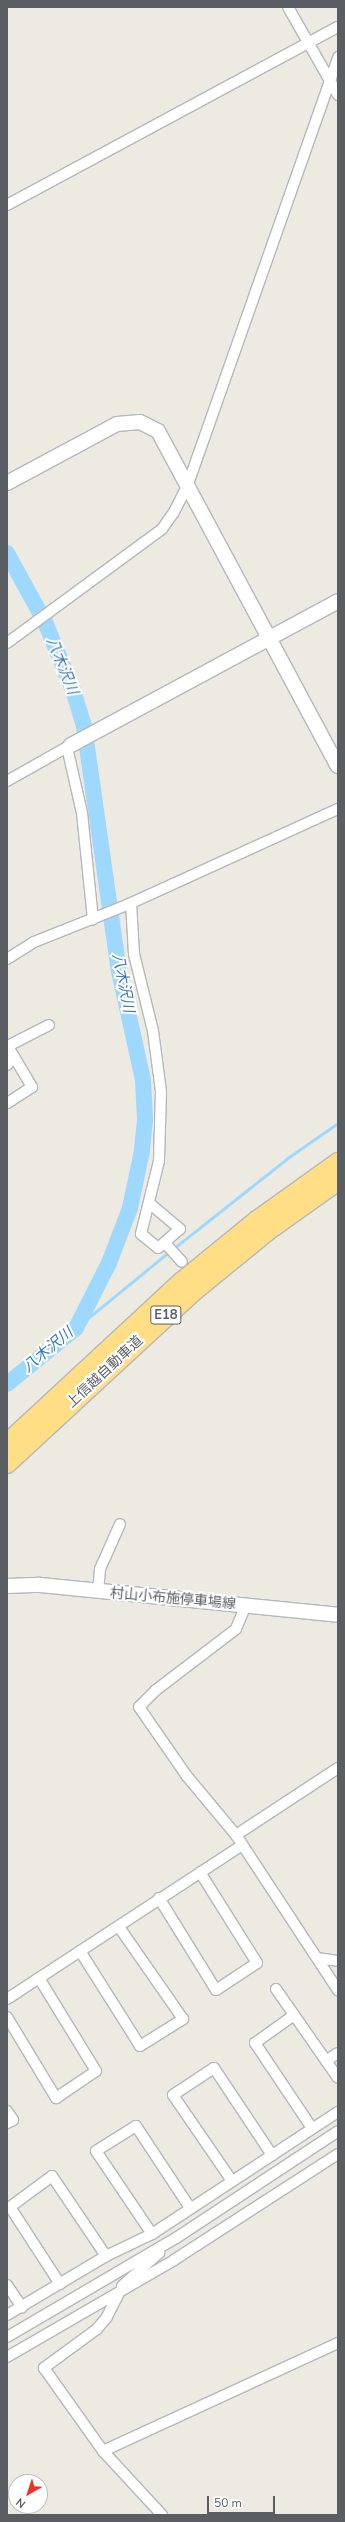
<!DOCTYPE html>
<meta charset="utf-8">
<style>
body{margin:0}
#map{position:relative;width:345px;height:2522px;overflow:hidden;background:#edeae1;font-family:"Nunito Sans","Noto Sans JP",sans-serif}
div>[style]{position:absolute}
.stream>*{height:2.5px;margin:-1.25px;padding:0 1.25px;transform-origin:1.25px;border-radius:1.25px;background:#9fd8ff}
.river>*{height:16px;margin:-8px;padding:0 8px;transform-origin:8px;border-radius:8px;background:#9fd8ff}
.roads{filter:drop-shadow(1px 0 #b4b8bc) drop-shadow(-1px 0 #b4b8bc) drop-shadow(0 1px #b4b8bc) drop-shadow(0 -1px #b4b8bc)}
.street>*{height:10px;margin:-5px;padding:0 5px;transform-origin:5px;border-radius:5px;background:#fff}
.secondary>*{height:14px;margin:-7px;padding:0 7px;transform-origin:7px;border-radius:7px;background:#fff}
.highway>*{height:18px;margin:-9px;padding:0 9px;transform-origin:9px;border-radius:9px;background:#ffde86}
span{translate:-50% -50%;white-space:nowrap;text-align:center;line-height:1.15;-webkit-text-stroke:4px #fff;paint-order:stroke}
.shield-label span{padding:1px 3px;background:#fff;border:1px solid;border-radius:3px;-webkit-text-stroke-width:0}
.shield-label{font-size:13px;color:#5a5e63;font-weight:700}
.street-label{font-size:14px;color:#5a5e63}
.water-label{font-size:15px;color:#3a78b4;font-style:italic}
.frame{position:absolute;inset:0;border:8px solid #5a5e63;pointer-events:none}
.north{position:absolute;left:8px;top:2474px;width:40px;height:40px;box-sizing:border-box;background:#fff;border:1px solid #bdbfc1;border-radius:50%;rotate:219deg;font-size:11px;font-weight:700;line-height:16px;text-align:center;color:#5a5e63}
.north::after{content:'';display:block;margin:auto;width:14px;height:18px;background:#ef3126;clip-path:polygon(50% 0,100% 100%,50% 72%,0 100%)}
.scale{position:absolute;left:207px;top:2496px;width:68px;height:18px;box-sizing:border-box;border:2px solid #5a5e63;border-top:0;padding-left:5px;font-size:12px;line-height:14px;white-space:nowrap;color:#5a5e63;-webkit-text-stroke:3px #fff;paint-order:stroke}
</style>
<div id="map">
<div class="stream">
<div style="left:173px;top:1249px;width:148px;rotate:-38.4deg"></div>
<div style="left:289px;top:1157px;width:60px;rotate:-34.8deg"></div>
<div style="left:76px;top:1328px;width:120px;rotate:-39.3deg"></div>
</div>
<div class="river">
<div style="left:7px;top:553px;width:79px;rotate:61.2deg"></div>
<div style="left:45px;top:622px;width:74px;rotate:67.6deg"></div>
<div style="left:73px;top:690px;width:38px;rotate:73deg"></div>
<div style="left:84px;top:726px;width:247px;rotate:81.9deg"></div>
<div style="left:119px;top:971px;width:112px;rotate:77.6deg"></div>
<div style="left:143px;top:1080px;width:40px;rotate:87.1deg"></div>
<div style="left:145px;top:1120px;width:31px;rotate:96deg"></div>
<div style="left:142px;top:1151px;width:58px;rotate:101.9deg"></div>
<div style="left:130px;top:1208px;width:59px;rotate:110.9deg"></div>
<div style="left:109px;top:1263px;width:73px;rotate:116.9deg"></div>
<div style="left:76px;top:1328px;width:89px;rotate:140.9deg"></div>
</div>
<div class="roads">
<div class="street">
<div style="left:288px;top:7px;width:101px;rotate:60.4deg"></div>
<div style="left:7px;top:205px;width:376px;rotate:-28.3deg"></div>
<div style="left:7px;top:643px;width:192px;rotate:-36.3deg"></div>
<div style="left:162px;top:529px;width:21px;rotate:-55deg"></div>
<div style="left:174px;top:512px;width:31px;rotate:-63deg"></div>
<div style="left:188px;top:484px;width:453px;rotate:-70.6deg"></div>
<div style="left:67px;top:747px;width:68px;rotate:77.2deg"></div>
<div style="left:82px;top:813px;width:107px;rotate:84.1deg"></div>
<div style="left:7px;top:781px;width:73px;rotate:-29.4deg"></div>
<div style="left:131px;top:903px;width:51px;rotate:86.6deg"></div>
<div style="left:134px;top:954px;width:79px;rotate:76.1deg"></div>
<div style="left:153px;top:1031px;width:62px;rotate:82.5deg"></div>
<div style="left:161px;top:1092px;width:69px;rotate:91.7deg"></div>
<div style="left:159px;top:1161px;width:75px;rotate:103.9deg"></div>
<div style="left:141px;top:1234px;width:22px;rotate:39deg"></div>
<div style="left:158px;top:1248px;width:29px;rotate:-41deg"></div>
<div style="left:180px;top:1229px;width:39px;rotate:-140deg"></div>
<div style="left:7px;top:959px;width:32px;rotate:-32deg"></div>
<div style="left:34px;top:942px;width:100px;rotate:-21.7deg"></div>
<div style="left:127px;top:905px;width:232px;rotate:-24.5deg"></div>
<div style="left:7px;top:1045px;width:49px;rotate:59.2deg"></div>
<div style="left:32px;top:1087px;width:30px;rotate:147deg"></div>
<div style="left:8px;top:1046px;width:46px;rotate:-27.1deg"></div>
<div style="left:7px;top:1065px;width:11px;rotate:-49deg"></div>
<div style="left:165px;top:1243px;width:25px;rotate:48deg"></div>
<div style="left:98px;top:1592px;width:23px;rotate:-85deg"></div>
<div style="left:100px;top:1569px;width:49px;rotate:-66deg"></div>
<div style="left:246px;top:1605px;width:26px;rotate:113deg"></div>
<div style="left:236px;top:1629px;width:101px;rotate:142.7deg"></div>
<div style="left:156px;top:1690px;width:24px;rotate:135deg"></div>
<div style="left:139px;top:1707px;width:83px;rotate:55.3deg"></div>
<div style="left:186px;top:1775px;width:78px;rotate:50.2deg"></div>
<div style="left:236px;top:1835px;width:186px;rotate:56.7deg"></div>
<div style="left:236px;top:1835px;width:122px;rotate:-33.3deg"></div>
<div style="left:159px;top:1898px;width:108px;rotate:58.2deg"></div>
<div style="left:216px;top:1990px;width:49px;rotate:-33.4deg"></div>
<div style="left:257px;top:1963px;width:107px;rotate:-122.1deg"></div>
<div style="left:80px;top:1951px;width:112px;rotate:57.7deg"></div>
<div style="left:140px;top:2046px;width:51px;rotate:-32.1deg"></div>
<div style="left:183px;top:2019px;width:112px;rotate:-124.8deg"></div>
<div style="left:317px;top:1958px;width:21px;rotate:8deg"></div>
<div style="left:276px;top:1989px;width:108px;rotate:55.1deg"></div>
<div style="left:7px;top:1999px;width:281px;rotate:-33.2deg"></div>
<div style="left:294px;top:2015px;width:48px;rotate:144.3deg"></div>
<div style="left:255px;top:2043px;width:102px;rotate:56.2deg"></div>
<div style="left:7px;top:2017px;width:95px;rotate:58.8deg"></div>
<div style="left:56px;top:2098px;width:48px;rotate:-34deg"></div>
<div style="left:96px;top:2071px;width:109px;rotate:-121.5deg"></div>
<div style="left:326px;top:2061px;width:14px;rotate:-34deg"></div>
<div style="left:7px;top:2111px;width:11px;rotate:56deg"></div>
<div style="left:13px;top:2120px;width:7px;rotate:153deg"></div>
<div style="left:232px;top:2181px;width:104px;rotate:-124.5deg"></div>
<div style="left:173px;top:2095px;width:49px;rotate:-33.4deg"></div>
<div style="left:214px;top:2068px;width:105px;rotate:56.3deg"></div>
<div style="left:152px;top:2234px;width:100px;rotate:-124deg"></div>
<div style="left:96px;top:2151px;width:47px;rotate:-32deg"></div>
<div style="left:136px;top:2126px;width:98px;rotate:56.6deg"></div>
<div style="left:60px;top:2284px;width:92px;rotate:-123deg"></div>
<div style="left:10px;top:2207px;width:52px;rotate:-36.4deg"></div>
<div style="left:52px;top:2176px;width:97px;rotate:56deg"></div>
<div style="left:7px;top:2285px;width:27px;rotate:56deg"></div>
<div style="left:122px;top:2286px;width:50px;rotate:-41.7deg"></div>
<div style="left:119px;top:2293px;width:27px;rotate:117deg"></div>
<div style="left:107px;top:2317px;width:16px;rotate:130deg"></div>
<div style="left:97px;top:2329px;width:66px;rotate:143.7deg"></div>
<div style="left:44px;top:2368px;width:102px;rotate:54.6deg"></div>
<div style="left:103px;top:2451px;width:87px;rotate:47.3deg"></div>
<div style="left:7px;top:2315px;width:115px;rotate:-30.8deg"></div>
<div style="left:106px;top:2256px;width:51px;rotate:-25.6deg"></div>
<div style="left:152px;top:2234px;width:222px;rotate:-33.3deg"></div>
<div style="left:7px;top:2337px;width:196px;rotate:-30.4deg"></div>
<div style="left:176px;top:2238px;width:194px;rotate:-33.4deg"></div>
<div style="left:7px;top:2357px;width:193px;rotate:-30.1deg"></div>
<div style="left:174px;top:2260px;width:195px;rotate:-32.9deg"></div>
<div style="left:103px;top:2451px;width:259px;rotate:-24.7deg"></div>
</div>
<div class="secondary">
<div style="left:7px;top:483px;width:125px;rotate:-28.2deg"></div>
<div style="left:117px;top:424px;width:23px;rotate:-5deg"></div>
<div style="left:140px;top:422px;width:20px;rotate:27deg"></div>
<div style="left:158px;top:431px;width:380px;rotate:61.8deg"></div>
<div style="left:71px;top:745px;width:303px;rotate:-28.3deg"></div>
<div style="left:7px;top:1586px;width:33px;rotate:-2deg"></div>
<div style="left:40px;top:1585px;width:300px;rotate:5.7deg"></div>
</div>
<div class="highway">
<div style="left:7px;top:1443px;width:237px;rotate:-42.8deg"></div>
<div style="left:181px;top:1282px;width:98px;rotate:-39.2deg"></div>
<div style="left:257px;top:1220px;width:100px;rotate:-35.6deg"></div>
<div style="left:7px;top:1464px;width:252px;rotate:-42.7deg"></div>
<div style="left:192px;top:1293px;width:98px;rotate:-39.2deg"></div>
<div style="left:268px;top:1231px;width:86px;rotate:-35.5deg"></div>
</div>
</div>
<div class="shield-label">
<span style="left:166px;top:1315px">E18</span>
</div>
<div class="street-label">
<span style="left:105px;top:1372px;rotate:-43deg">上信越自動車道</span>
<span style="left:173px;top:1599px;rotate:5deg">村山小布施停車場線</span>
</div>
<div class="water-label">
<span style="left:62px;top:666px;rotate:68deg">八木沢川</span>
<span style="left:123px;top:983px;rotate:79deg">八木沢川</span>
<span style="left:48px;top:1350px;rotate:-40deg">八木沢川</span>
</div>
<div class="frame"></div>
<div class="north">N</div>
<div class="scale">50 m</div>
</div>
